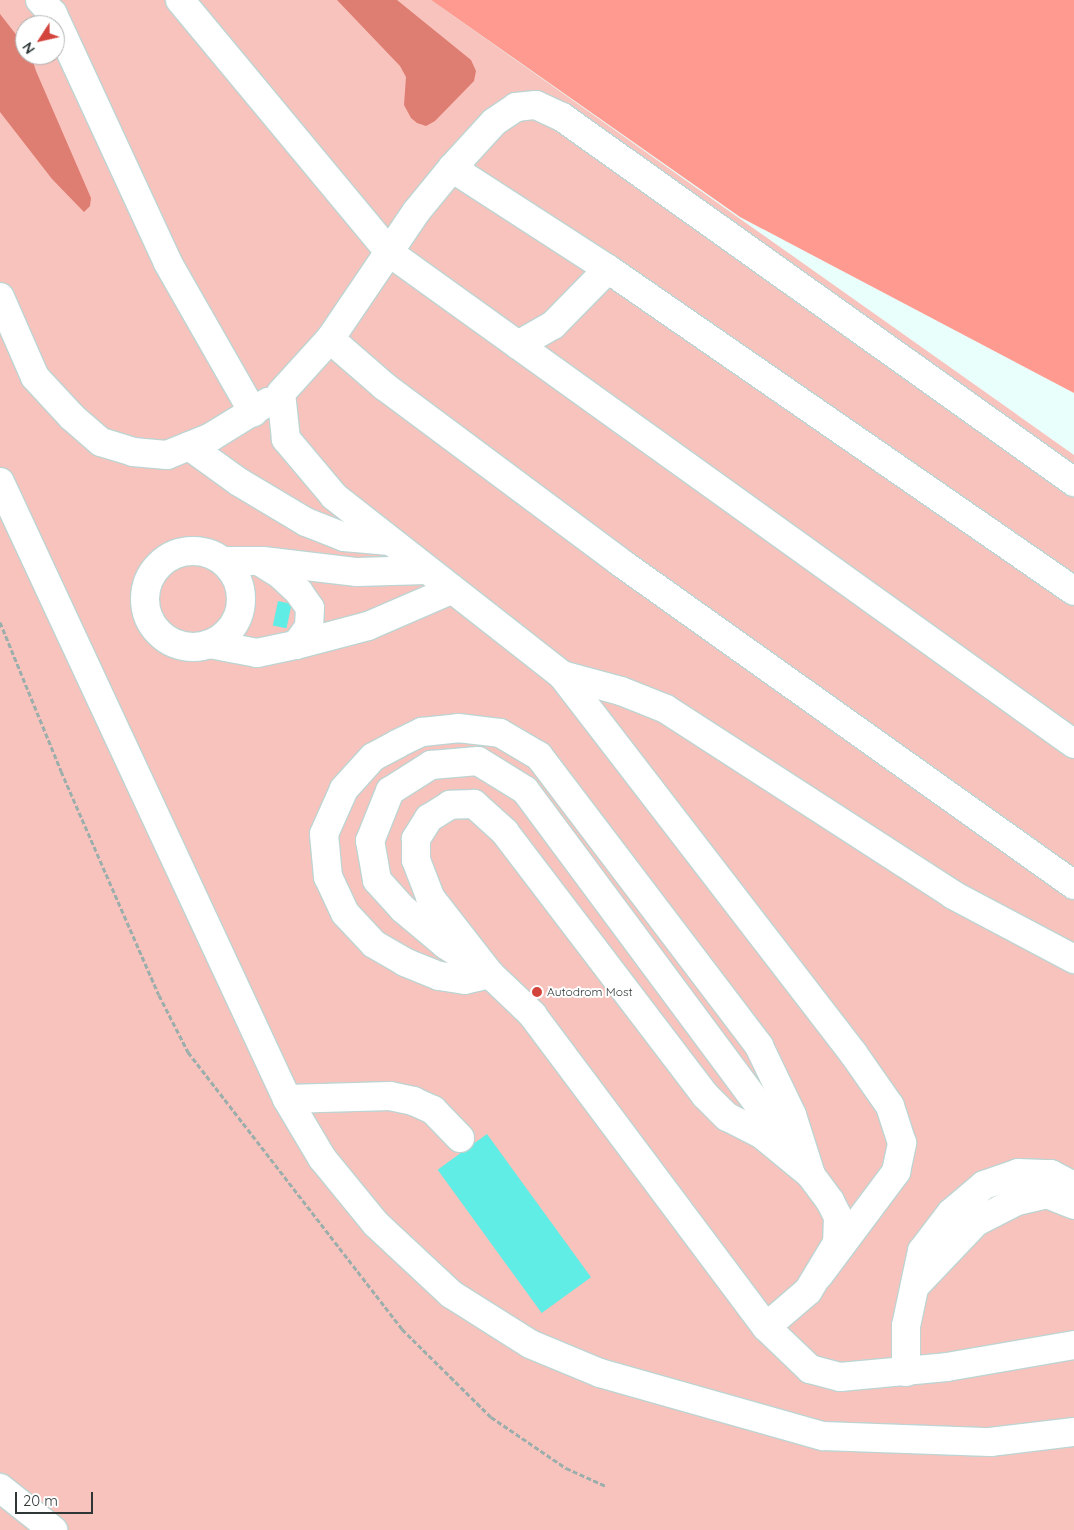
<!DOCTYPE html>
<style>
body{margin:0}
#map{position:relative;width:1074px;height:1530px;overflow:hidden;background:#e8fffc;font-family:Quicksand,sans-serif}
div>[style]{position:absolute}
.green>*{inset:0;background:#f7c3bc}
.forest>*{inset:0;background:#fe9a8f}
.water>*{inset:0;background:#de7d72}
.building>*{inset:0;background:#5fede5;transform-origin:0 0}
.path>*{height:3px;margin-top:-1.5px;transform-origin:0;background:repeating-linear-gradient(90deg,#9caeab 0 5px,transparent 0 7.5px)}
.roads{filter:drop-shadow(1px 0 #bed4d2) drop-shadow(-1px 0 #bed4d2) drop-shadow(0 1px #bed4d2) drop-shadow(0 -1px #bed4d2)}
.minor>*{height:28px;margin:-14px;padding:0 14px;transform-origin:14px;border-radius:14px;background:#fff}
.minor>.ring{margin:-14px;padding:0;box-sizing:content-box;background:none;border:28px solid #fff;border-radius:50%}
.dots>*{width:14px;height:14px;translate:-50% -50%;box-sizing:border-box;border:2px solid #fff;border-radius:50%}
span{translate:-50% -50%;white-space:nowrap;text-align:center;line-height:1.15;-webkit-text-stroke:4px #fff;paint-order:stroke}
.poi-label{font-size:12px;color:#2e3736}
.left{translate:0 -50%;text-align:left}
.north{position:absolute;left:15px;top:15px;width:50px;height:50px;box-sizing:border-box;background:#fff;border:1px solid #abafaf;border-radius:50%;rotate:235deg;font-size:14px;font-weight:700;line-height:20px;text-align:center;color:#2e3736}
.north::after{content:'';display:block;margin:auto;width:18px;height:22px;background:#d2443c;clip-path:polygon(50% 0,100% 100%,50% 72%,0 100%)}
.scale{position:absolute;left:15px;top:1492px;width:78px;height:22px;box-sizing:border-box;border:2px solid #2e3736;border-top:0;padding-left:6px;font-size:15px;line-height:18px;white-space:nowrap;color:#2e3736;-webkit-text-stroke:4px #fff;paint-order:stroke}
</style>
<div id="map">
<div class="green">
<div style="clip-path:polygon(evenodd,0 0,431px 0,1074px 455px,1074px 1530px,0 1530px,0 0,25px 25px,55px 25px,55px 55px,25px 55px,25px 25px)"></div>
</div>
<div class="forest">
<div style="clip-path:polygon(431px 0,1074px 0,1074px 393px,740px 217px)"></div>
</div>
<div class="water">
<div style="clip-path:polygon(337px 0,397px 0,471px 60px,476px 71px,474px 81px,435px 121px,426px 126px,417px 123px,411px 118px,404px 105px,406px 77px,400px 66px)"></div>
<div style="clip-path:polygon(0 14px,25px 46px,25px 55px,31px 55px,36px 71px,91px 198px,90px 206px,84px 212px,52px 179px,0 112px)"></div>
</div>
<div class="building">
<div style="left:278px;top:601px;width:14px;height:25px;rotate:12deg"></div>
<div style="left:487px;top:1134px;width:177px;height:61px;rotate:54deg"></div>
</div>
<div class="path">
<div style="left:0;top:622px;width:161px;rotate:67.7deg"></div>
<div style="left:61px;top:771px;width:244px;rotate:66.4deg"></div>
<div style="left:159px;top:995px;width:64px;rotate:63deg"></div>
<div style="left:188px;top:1052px;width:350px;rotate:52.3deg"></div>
<div style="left:402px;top:1329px;width:125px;rotate:44.7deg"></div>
<div style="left:491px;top:1417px;width:91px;rotate:34.2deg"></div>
<div style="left:566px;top:1468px;width:44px;rotate:24.2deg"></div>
</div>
<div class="roads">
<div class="minor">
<div style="left:40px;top:0;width:19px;rotate:47deg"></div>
<div style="left:53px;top:14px;width:274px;rotate:65.2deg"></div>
<div style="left:168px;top:263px;width:172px;rotate:60.3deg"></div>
<div style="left:180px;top:0;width:329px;rotate:50.3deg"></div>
<div style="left:390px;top:253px;width:842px;rotate:35.67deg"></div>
<div style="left:452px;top:168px;width:186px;rotate:32.9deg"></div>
<div style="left:608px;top:269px;width:566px;rotate:34.64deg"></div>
<div style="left:0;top:297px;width:87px;rotate:66.4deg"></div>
<div style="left:35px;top:377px;width:54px;rotate:47.2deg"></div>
<div style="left:72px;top:417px;width:38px;rotate:41deg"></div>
<div style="left:101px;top:442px;width:34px;rotate:17deg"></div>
<div style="left:133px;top:452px;width:34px;rotate:5deg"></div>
<div style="left:167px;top:455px;width:48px;rotate:-22.2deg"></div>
<div style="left:211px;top:437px;width:67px;rotate:-31.6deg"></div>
<div style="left:330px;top:339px;width:72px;rotate:41deg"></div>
<div style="left:384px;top:386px;width:294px;rotate:36.7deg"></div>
<div style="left:620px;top:562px;width:557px;rotate:35.43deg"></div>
<div style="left:518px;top:345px;width:40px;rotate:-29.7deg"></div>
<div style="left:553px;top:325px;width:78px;rotate:-45.5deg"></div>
<div style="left:189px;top:446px;width:62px;rotate:35.8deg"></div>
<div style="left:239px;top:482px;width:78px;rotate:30.8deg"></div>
<div style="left:306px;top:522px;width:41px;rotate:21.5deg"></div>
<div style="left:344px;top:537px;width:46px;rotate:5deg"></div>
<div style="left:0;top:482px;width:680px;rotate:65.05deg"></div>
<div style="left:287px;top:1099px;width:69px;rotate:59.3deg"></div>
<div style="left:322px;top:1158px;width:85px;rotate:50.7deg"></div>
<div style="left:376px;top:1224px;width:103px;rotate:43deg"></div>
<div style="left:451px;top:1294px;width:93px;rotate:32.3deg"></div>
<div style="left:530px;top:1344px;width:76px;rotate:22.5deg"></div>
<div style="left:600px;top:1373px;width:232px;rotate:15.8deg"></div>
<div style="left:823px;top:1436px;width:167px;rotate:2.1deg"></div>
<div style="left:990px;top:1442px;width:85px;rotate:-6.8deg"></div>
<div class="ring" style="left:145px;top:551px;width:68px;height:68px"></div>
<div style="left:263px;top:561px;width:95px;rotate:6.7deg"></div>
<div style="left:357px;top:572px;width:69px;rotate:-1.7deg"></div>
<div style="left:210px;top:644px;width:48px;rotate:10.8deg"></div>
<div style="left:257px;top:653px;width:40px;rotate:-12deg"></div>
<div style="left:296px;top:645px;width:22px;rotate:-54deg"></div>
<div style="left:309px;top:627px;width:19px;rotate:-87deg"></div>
<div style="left:310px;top:608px;width:19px;rotate:-125deg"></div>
<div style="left:299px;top:592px;width:25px;rotate:-137deg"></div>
<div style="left:281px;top:575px;width:26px;rotate:-148deg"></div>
<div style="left:259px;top:561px;width:36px;rotate:180deg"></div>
<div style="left:296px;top:645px;width:74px;rotate:-14.8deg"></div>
<div style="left:368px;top:626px;width:90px;rotate:-23.4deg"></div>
<div style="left:562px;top:675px;width:61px;rotate:15.2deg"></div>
<div style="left:621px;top:691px;width:48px;rotate:21.8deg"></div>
<div style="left:666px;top:709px;width:342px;rotate:32.9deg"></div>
<div style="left:953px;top:895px;width:137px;rotate:27.9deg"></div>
<div style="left:458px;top:728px;width:42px;rotate:6.8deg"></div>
<div style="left:500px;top:733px;width:45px;rotate:30.5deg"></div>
<div style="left:539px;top:756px;width:364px;rotate:52.8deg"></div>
<div style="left:759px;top:1046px;width:76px;rotate:64.4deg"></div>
<div style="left:792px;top:1115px;width:63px;rotate:72.4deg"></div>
<div style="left:811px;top:1175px;width:65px;rotate:-140.6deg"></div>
<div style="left:761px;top:1134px;width:38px;rotate:-153deg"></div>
<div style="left:727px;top:1117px;width:31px;rotate:-135deg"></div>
<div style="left:705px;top:1095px;width:330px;rotate:-127.3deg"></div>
<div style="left:505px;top:832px;width:42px;rotate:-137.9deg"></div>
<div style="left:474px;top:804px;width:24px;rotate:178deg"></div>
<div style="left:450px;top:805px;width:25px;rotate:148deg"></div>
<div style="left:429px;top:818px;width:25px;rotate:122deg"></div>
<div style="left:416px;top:839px;width:21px;rotate:90deg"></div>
<div style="left:416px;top:860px;width:40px;rotate:69deg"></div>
<div style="left:430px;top:897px;width:98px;rotate:52.1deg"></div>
<div style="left:490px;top:974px;width:26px;rotate:167deg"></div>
<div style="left:465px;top:980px;width:26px;rotate:-171deg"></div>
<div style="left:439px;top:976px;width:37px;rotate:-158deg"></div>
<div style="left:405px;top:962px;width:36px;rotate:-150deg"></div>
<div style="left:374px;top:944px;width:42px;rotate:-133.1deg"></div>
<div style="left:345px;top:913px;width:40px;rotate:-115deg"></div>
<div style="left:328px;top:877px;width:43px;rotate:-95.3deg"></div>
<div style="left:324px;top:834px;width:49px;rotate:-66deg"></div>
<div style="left:344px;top:789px;width:43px;rotate:-47.8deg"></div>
<div style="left:373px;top:757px;width:27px;rotate:-28deg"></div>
<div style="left:397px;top:744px;width:28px;rotate:-26deg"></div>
<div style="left:422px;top:732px;width:36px;rotate:-6deg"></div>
<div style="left:478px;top:761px;width:55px;rotate:31.7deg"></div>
<div style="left:525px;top:790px;width:512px;rotate:53.42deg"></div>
<div style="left:830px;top:1201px;width:18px;rotate:63deg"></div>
<div style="left:838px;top:1217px;width:26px;rotate:92deg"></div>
<div style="left:837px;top:1243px;width:56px;rotate:121.1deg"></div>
<div style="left:808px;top:1291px;width:55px;rotate:139.4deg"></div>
<div style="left:766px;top:1327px;width:389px;rotate:-126.8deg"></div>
<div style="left:533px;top:1015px;width:59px;rotate:-136.4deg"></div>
<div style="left:490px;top:974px;width:53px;rotate:-146.6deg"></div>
<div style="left:446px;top:945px;width:56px;rotate:-140.1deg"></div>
<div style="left:403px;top:909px;width:39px;rotate:-132deg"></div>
<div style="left:377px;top:880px;width:40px;rotate:-100deg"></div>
<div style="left:370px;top:841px;width:54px;rotate:-68.2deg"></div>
<div style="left:390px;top:791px;width:49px;rotate:-32.4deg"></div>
<div style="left:431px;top:765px;width:47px;rotate:-4.9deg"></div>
<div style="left:287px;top:1099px;width:103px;rotate:-1.7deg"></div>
<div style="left:390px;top:1096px;width:24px;rotate:12deg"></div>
<div style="left:413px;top:1101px;width:22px;rotate:24deg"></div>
<div style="left:433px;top:1110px;width:39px;rotate:46deg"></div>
<div style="left:819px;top:1275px;width:129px;rotate:-53.2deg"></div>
<div style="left:896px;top:1172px;width:30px;rotate:-78deg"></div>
<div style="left:902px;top:1143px;width:39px;rotate:-108deg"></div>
<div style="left:890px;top:1106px;width:65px;rotate:-124.9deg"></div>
<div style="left:853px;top:1053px;width:477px;rotate:-127.6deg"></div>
<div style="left:562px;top:675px;width:290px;rotate:-141.9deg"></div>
<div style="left:334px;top:496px;width:75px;rotate:-130.1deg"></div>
<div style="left:286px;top:439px;width:46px;rotate:-96.2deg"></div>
<div style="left:281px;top:393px;width:73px;rotate:-47.8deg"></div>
<div style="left:330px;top:339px;width:153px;rotate:-55.9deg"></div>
<div style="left:416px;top:212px;width:57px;rotate:-50.7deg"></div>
<div style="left:452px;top:168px;width:62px;rotate:-47.6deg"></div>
<div style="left:494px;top:122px;width:27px;rotate:-34deg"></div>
<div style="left:516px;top:107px;width:20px;rotate:-6deg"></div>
<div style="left:536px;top:105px;width:29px;rotate:25deg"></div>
<div style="left:562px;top:117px;width:629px;rotate:35.48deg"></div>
<div style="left:915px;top:1286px;width:88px;rotate:-46.4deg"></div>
<div style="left:976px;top:1222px;width:46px;rotate:-27.1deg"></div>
<div style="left:1017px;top:1201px;width:31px;rotate:-13deg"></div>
<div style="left:1047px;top:1194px;width:29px;rotate:22deg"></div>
<div style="left:766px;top:1327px;width:61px;rotate:43.7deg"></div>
<div style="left:810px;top:1369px;width:31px;rotate:15deg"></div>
<div style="left:840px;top:1377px;width:107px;rotate:-5.3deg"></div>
<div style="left:947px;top:1367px;width:129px;rotate:-9.8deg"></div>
<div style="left:906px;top:1372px;width:46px;rotate:-90deg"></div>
<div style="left:906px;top:1326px;width:77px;rotate:-78deg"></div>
<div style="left:922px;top:1251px;width:48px;rotate:-52.7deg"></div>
<div style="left:951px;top:1213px;width:43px;rotate:-40.3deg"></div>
<div style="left:984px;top:1185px;width:36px;rotate:-19deg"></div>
<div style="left:1018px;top:1173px;width:33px;rotate:2deg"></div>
<div style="left:1051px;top:1174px;width:26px;rotate:28deg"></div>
<div style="left:0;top:1488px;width:68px;rotate:38.4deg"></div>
</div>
</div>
<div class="dots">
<div style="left:537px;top:992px;background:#d2443c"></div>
</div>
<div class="poi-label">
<span class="left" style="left:547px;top:992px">Autodrom Most</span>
</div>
<div class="north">N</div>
<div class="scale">20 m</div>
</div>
